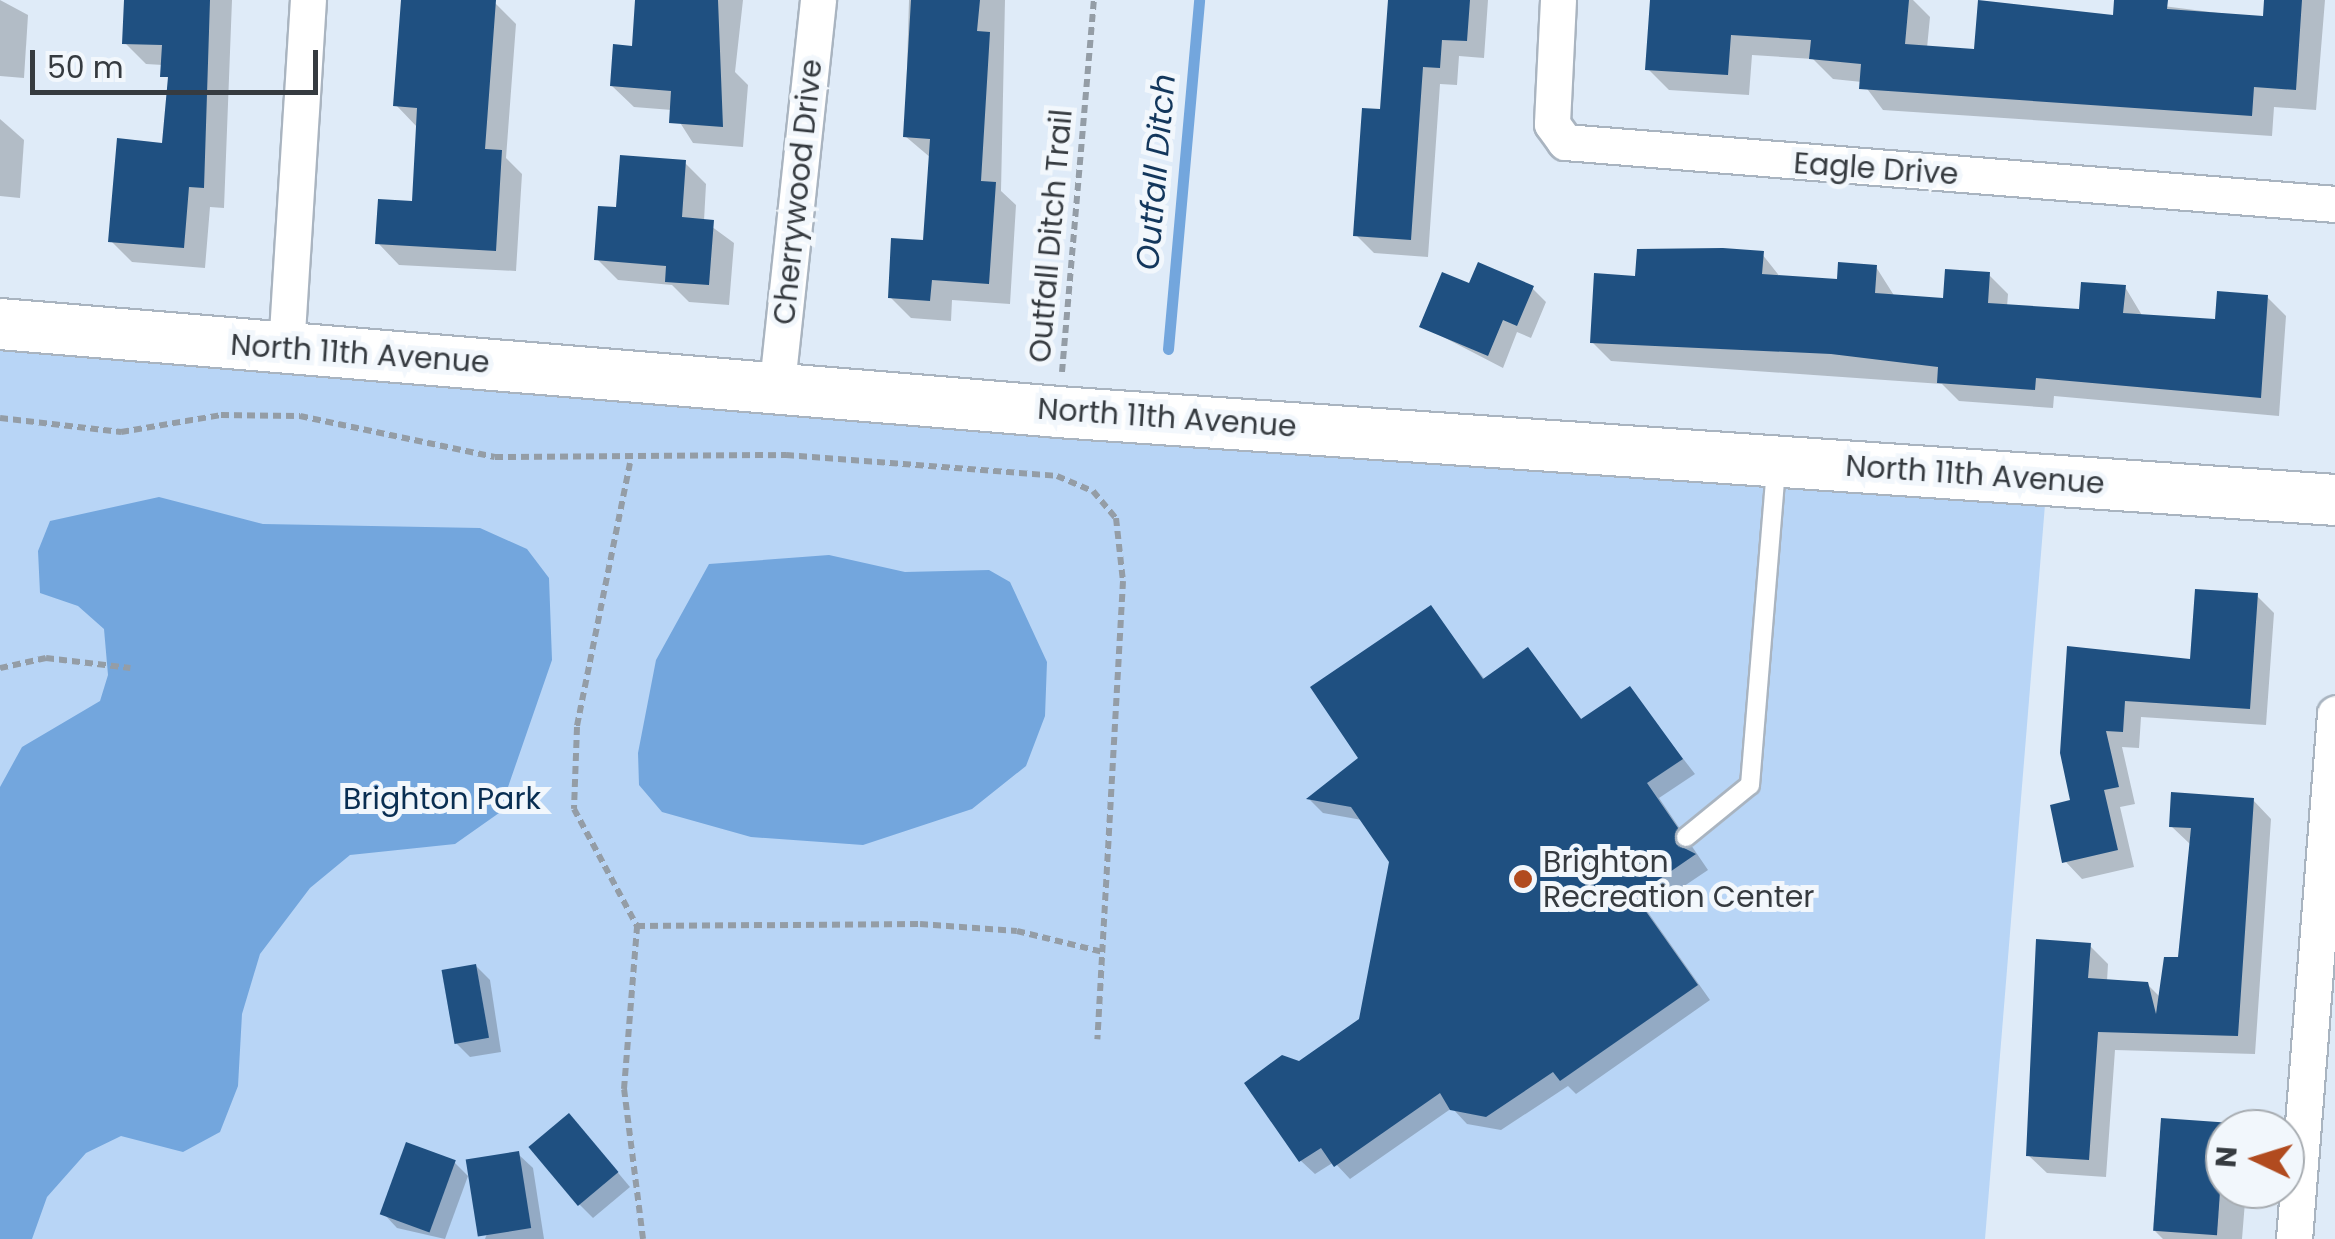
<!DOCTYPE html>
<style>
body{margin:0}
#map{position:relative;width:2335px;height:1239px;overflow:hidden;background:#dfebf8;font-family:Poppins,sans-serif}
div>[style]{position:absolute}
.green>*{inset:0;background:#b8d5f6}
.water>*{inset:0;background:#73a6dd}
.shadow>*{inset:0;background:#0003}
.stream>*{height:11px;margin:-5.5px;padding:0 5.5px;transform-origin:5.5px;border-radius:5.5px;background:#73a6dd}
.building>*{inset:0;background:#1f5081;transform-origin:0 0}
.path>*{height:6px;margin-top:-3px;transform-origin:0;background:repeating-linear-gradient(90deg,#949da6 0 8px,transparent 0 13px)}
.roads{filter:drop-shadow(2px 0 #a9b4c0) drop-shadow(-2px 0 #a9b4c0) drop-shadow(0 2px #a9b4c0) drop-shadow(0 -2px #a9b4c0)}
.lane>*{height:18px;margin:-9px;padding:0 9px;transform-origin:9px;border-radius:9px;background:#fff}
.street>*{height:35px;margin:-17.5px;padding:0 17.5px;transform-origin:17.5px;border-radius:17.5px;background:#fff}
.secondary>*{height:50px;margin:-25px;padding:0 25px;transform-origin:25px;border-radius:25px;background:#fff}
.dots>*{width:28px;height:28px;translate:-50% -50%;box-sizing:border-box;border:5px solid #f2f7fc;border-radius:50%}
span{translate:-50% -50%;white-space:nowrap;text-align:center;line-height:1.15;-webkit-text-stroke:10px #f2f7fc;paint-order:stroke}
.street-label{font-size:30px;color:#363b40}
.park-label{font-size:30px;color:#092e52}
.poi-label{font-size:30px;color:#363b40}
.left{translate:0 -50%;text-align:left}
.water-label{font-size:32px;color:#13375c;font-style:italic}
.north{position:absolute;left:2205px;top:1109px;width:100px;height:100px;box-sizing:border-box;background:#f2f7fc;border:2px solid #a7acb1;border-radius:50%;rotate:274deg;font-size:28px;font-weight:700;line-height:40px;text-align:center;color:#363b40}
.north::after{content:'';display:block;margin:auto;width:35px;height:45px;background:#b14b1f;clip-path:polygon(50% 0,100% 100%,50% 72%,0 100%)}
.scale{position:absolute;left:30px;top:50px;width:288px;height:45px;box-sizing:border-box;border:5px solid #363b40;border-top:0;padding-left:12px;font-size:30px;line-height:35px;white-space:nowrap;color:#363b40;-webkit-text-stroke:8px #f2f7fc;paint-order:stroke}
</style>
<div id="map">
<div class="green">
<div style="clip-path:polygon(0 323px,2047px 480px,1985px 1239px,0 1239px)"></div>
</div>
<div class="water">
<div style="clip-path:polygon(159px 497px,263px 524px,480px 528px,527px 549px,549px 578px,552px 660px,499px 813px,455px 844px,350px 855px,310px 888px,260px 954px,242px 1014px,238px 1086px,220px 1132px,183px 1152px,121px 1136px,86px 1153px,47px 1197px,32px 1239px,0 1239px,0 787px,22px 747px,100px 701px,108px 675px,104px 629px,78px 606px,40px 593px,38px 551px,50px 521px)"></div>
<div style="clip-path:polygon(829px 555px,905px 572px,989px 570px,1010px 582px,1047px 662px,1045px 716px,1026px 766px,972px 809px,863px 845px,751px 837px,662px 812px,639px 785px,638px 753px,656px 660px,709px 564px)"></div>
</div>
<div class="shadow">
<div style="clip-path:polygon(0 0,28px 15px,24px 78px,0 76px)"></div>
<div style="clip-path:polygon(126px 0,232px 0,224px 208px,210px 207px,205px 268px,132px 262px,111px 241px,164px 145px,170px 83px,163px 65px,146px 64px,125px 43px)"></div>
<div style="clip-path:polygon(404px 0,495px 3px,516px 24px,506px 158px,522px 174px,516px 271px,399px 265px,378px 243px,415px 203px,418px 128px,396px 105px)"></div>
<div style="clip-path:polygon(638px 0,743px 0,735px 72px,748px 85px,743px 147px,693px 143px,672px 110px,634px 107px,612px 86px,634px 49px)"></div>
<div style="clip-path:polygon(909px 0,1005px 0,1001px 191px,1016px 205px,1010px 304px,952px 300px,951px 321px,911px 318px,890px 297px,925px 242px,931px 158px,905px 136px)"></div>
<div style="clip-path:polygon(1391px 0,1488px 0,1484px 58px,1459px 56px,1457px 85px,1440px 84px,1428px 257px,1374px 253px,1356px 235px,1383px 112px)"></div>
<div style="clip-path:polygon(1655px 0,1913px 0,1930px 17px,1927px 48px,1976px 52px,2115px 18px,2116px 0,2265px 19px,2265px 0,2325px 0,2316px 110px,2274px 107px,2272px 136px,1883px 110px,1862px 82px,1833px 79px,1813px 59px,1752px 55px,1749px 95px,1669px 90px,1648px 69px)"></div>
<div style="clip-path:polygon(0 119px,24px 140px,20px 198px,0 196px)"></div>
<div style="clip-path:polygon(685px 163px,706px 184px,704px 221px,734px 243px,729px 305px,689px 302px,672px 285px,618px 280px,597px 259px,618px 210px)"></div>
<div style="clip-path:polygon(1762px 254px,1781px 278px,1839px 282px,1876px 267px,1895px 297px,1946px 300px,1989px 275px,2008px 294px,2007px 307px,2081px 312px,2125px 287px,2143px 317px,2218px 322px,2267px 297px,2286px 316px,2279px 416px,2054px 396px,2053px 408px,1959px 401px,1942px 384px,1611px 361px,1592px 342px,1638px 278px)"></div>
<div style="clip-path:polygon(1470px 286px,1532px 288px,1546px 302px,1531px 338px,1517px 332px,1503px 368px,1422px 326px)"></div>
<div style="clip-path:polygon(2257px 596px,2274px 613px,2266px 725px,2141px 717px,2139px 748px,2122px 747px,2135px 804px,2120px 807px,2134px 867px,2082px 879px,2065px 861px,2074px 802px,2069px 649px,2193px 661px)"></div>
<div style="clip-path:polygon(1430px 608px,1486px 681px,1528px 650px,1583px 721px,1629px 689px,1695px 774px,1659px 798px,1708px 870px,1647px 911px,1710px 1000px,1576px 1094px,1568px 1086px,1501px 1130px,1467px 1124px,1452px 1108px,1350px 1179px,1334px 1162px,1315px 1174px,1300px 1160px,1300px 1063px,1362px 1020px,1391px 862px,1362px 820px,1323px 813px,1310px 800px,1361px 759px)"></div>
<div style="clip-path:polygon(2253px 800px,2271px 819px,2255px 1054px,2115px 1050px,2106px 1177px,2047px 1173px,2028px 1155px,2090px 946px,2108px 964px,2107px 981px,2147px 984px,2161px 998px,2180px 960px,2190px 844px,2171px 826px)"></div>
<div style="clip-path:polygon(476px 966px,490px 980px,501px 1052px,470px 1057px,456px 1043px)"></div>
<div style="clip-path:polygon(2163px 1121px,2231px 1129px,2225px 1189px,2246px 1189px,2242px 1239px,2163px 1239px,2154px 1230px)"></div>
<div style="clip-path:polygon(583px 1131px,630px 1187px,593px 1218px,579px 1204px)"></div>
<div style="clip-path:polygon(518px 1154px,533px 1168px,544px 1239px,485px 1239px)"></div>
<div style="clip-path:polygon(454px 1162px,468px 1176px,445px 1239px,397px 1228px,383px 1213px)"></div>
</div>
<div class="stream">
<div style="left:1168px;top:349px;width:350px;rotate:-84.9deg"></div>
</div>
<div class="building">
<div style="clip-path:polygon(124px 0,210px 0,204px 188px,189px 187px,184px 248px,108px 242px,117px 138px,162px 143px,168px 77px,160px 77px,162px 45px,122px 44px)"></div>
<div style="clip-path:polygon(401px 0,496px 0,485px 149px,502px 150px,496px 251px,375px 244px,378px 199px,412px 201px,417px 108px,393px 106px)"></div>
<div style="clip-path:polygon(635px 0,718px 0,723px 127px,669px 123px,671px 91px,610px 86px,613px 44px,632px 46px)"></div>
<div style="clip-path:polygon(911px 0,980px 0,977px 31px,990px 32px,981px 181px,996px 182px,989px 284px,932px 280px,930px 301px,888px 298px,891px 238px,923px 240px,930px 139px,903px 137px)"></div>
<div style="clip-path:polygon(1388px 0,1470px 0,1467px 41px,1442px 40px,1440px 68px,1423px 67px,1411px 240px,1353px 236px,1362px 108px,1380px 109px)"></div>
<div style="clip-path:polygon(1650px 0,1909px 0,1905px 44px,1974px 49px,1978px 0,2113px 15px,2114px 0,2168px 0,2167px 9px,2263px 16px,2264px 0,2302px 0,2296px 90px,2254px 87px,2252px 116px,1859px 89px,1861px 64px,1809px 59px,1811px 40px,1731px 35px,1728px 75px,1645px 70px)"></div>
<div style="clip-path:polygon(620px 155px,686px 160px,682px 217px,714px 220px,709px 285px,665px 282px,666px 266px,594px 260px,598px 206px,616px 207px)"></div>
<div style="clip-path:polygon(1723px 248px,1764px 251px,1762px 274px,1837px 279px,1838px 262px,1877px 265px,1875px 293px,1943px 298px,1945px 269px,1990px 272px,1988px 303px,2079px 309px,2081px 282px,2126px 285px,2123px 313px,2215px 319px,2217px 291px,2268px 295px,2261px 398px,2036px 378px,2035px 390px,1937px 383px,1938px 367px,1831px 354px,1590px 343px,1594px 273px,1635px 276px,1637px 249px)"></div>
<div style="clip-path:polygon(1478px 262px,1534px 286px,1517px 326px,1503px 320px,1488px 356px,1419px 327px,1442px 272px,1469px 283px)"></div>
<div style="clip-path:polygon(2195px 589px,2258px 593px,2250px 709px,2125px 701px,2123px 732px,2106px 731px,2119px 787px,2104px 790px,2118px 850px,2062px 863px,2050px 805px,2070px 800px,2060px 753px,2067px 646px,2190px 659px)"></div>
<div style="clip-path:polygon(1431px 605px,1483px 679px,1528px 647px,1581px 719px,1630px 686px,1683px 759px,1647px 783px,1678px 828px,1676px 844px,1696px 854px,1635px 896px,1698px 985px,1560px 1081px,1553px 1072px,1486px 1117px,1450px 1110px,1440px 1093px,1334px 1167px,1321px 1148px,1299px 1162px,1244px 1083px,1282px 1055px,1299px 1061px,1359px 1019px,1389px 862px,1351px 807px,1306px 799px,1358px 758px,1310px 687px)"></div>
<div style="clip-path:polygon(2171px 792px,2254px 798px,2238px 1036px,2098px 1032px,2089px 1160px,2026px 1156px,2036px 939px,2091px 943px,2088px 978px,2148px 982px,2156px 1014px,2164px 957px,2178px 957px,2191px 828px,2169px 827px)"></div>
<div style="left:476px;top:964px;width:75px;height:35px;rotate:80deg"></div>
<div style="left:569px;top:1113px;width:77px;height:53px;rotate:50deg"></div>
<div style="left:2161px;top:1118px;width:64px;height:113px;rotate:4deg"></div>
<div style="left:406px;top:1142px;width:53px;height:77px;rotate:20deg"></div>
<div style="left:519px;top:1151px;width:78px;height:54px;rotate:81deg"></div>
</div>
<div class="path">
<div style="left:1062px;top:372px;width:373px;rotate:-85.1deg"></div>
<div style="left:0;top:418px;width:122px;rotate:6.6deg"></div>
<div style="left:121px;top:432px;width:101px;rotate:-9.6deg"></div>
<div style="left:221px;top:415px;width:79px;rotate:0.7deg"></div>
<div style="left:300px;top:416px;width:199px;rotate:11.9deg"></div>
<div style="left:495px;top:457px;width:291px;rotate:-0.4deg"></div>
<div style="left:786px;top:455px;width:272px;rotate:4.4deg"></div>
<div style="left:1057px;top:476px;width:39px;rotate:23deg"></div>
<div style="left:1093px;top:491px;width:35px;rotate:50deg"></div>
<div style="left:1116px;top:518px;width:63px;rotate:83.7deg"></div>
<div style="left:1123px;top:581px;width:459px;rotate:93.2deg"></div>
<div style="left:630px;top:463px;width:269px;rotate:101.4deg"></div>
<div style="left:577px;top:727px;width:82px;rotate:92.1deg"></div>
<div style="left:574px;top:809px;width:133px;rotate:61.7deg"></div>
<div style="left:0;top:668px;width:47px;rotate:-12.3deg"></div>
<div style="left:46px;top:658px;width:85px;rotate:6.8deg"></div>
<div style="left:643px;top:1239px;width:151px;rotate:-97.2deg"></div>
<div style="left:624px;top:1089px;width:164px;rotate:-85.4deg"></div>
<div style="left:637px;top:926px;width:283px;rotate:-0.4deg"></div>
<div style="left:920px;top:924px;width:97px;rotate:4.1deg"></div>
<div style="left:1017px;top:931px;width:89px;rotate:13.7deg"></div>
</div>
<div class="roads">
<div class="lane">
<div style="left:1686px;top:837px;width:82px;rotate:-39.1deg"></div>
<div style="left:1750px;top:785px;width:320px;rotate:-85.3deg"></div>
</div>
<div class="street">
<div style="left:1558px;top:0;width:124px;rotate:92.8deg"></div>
<div style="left:1552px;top:124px;width:22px;rotate:54deg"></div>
<div style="left:1565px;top:142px;width:772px;rotate:4.6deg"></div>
<div style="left:286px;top:349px;width:350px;rotate:-86.4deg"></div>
<div style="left:777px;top:384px;width:386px;rotate:-83.9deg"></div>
<div style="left:2294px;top:1239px;width:527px;rotate:-85.53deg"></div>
</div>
<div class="secondary">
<div style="left:0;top:324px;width:1062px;rotate:4.75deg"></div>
<div style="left:1058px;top:412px;width:1280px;rotate:3.94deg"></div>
</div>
</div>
<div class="dots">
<div style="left:1523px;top:879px;background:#b14b1f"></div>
</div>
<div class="street-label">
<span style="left:1876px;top:169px;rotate:4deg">Eagle Drive</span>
<span style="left:798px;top:192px;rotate:-84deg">Cherrywood Drive</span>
<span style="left:1051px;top:236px;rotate:-85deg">Outfall Ditch Trail</span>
<span style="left:360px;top:354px;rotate:4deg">North 11th Avenue</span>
<span style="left:1167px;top:418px;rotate:4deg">North 11th Avenue</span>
<span style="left:1975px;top:475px;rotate:4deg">North 11th Avenue</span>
</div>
<div class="park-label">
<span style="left:442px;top:799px">Brighton Park</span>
</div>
<div class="poi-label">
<span class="left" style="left:1543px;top:879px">Brighton<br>Recreation Center</span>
</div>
<div class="water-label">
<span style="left:1156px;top:172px;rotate:-85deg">Outfall Ditch</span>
</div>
<div class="north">N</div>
<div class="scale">50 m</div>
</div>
